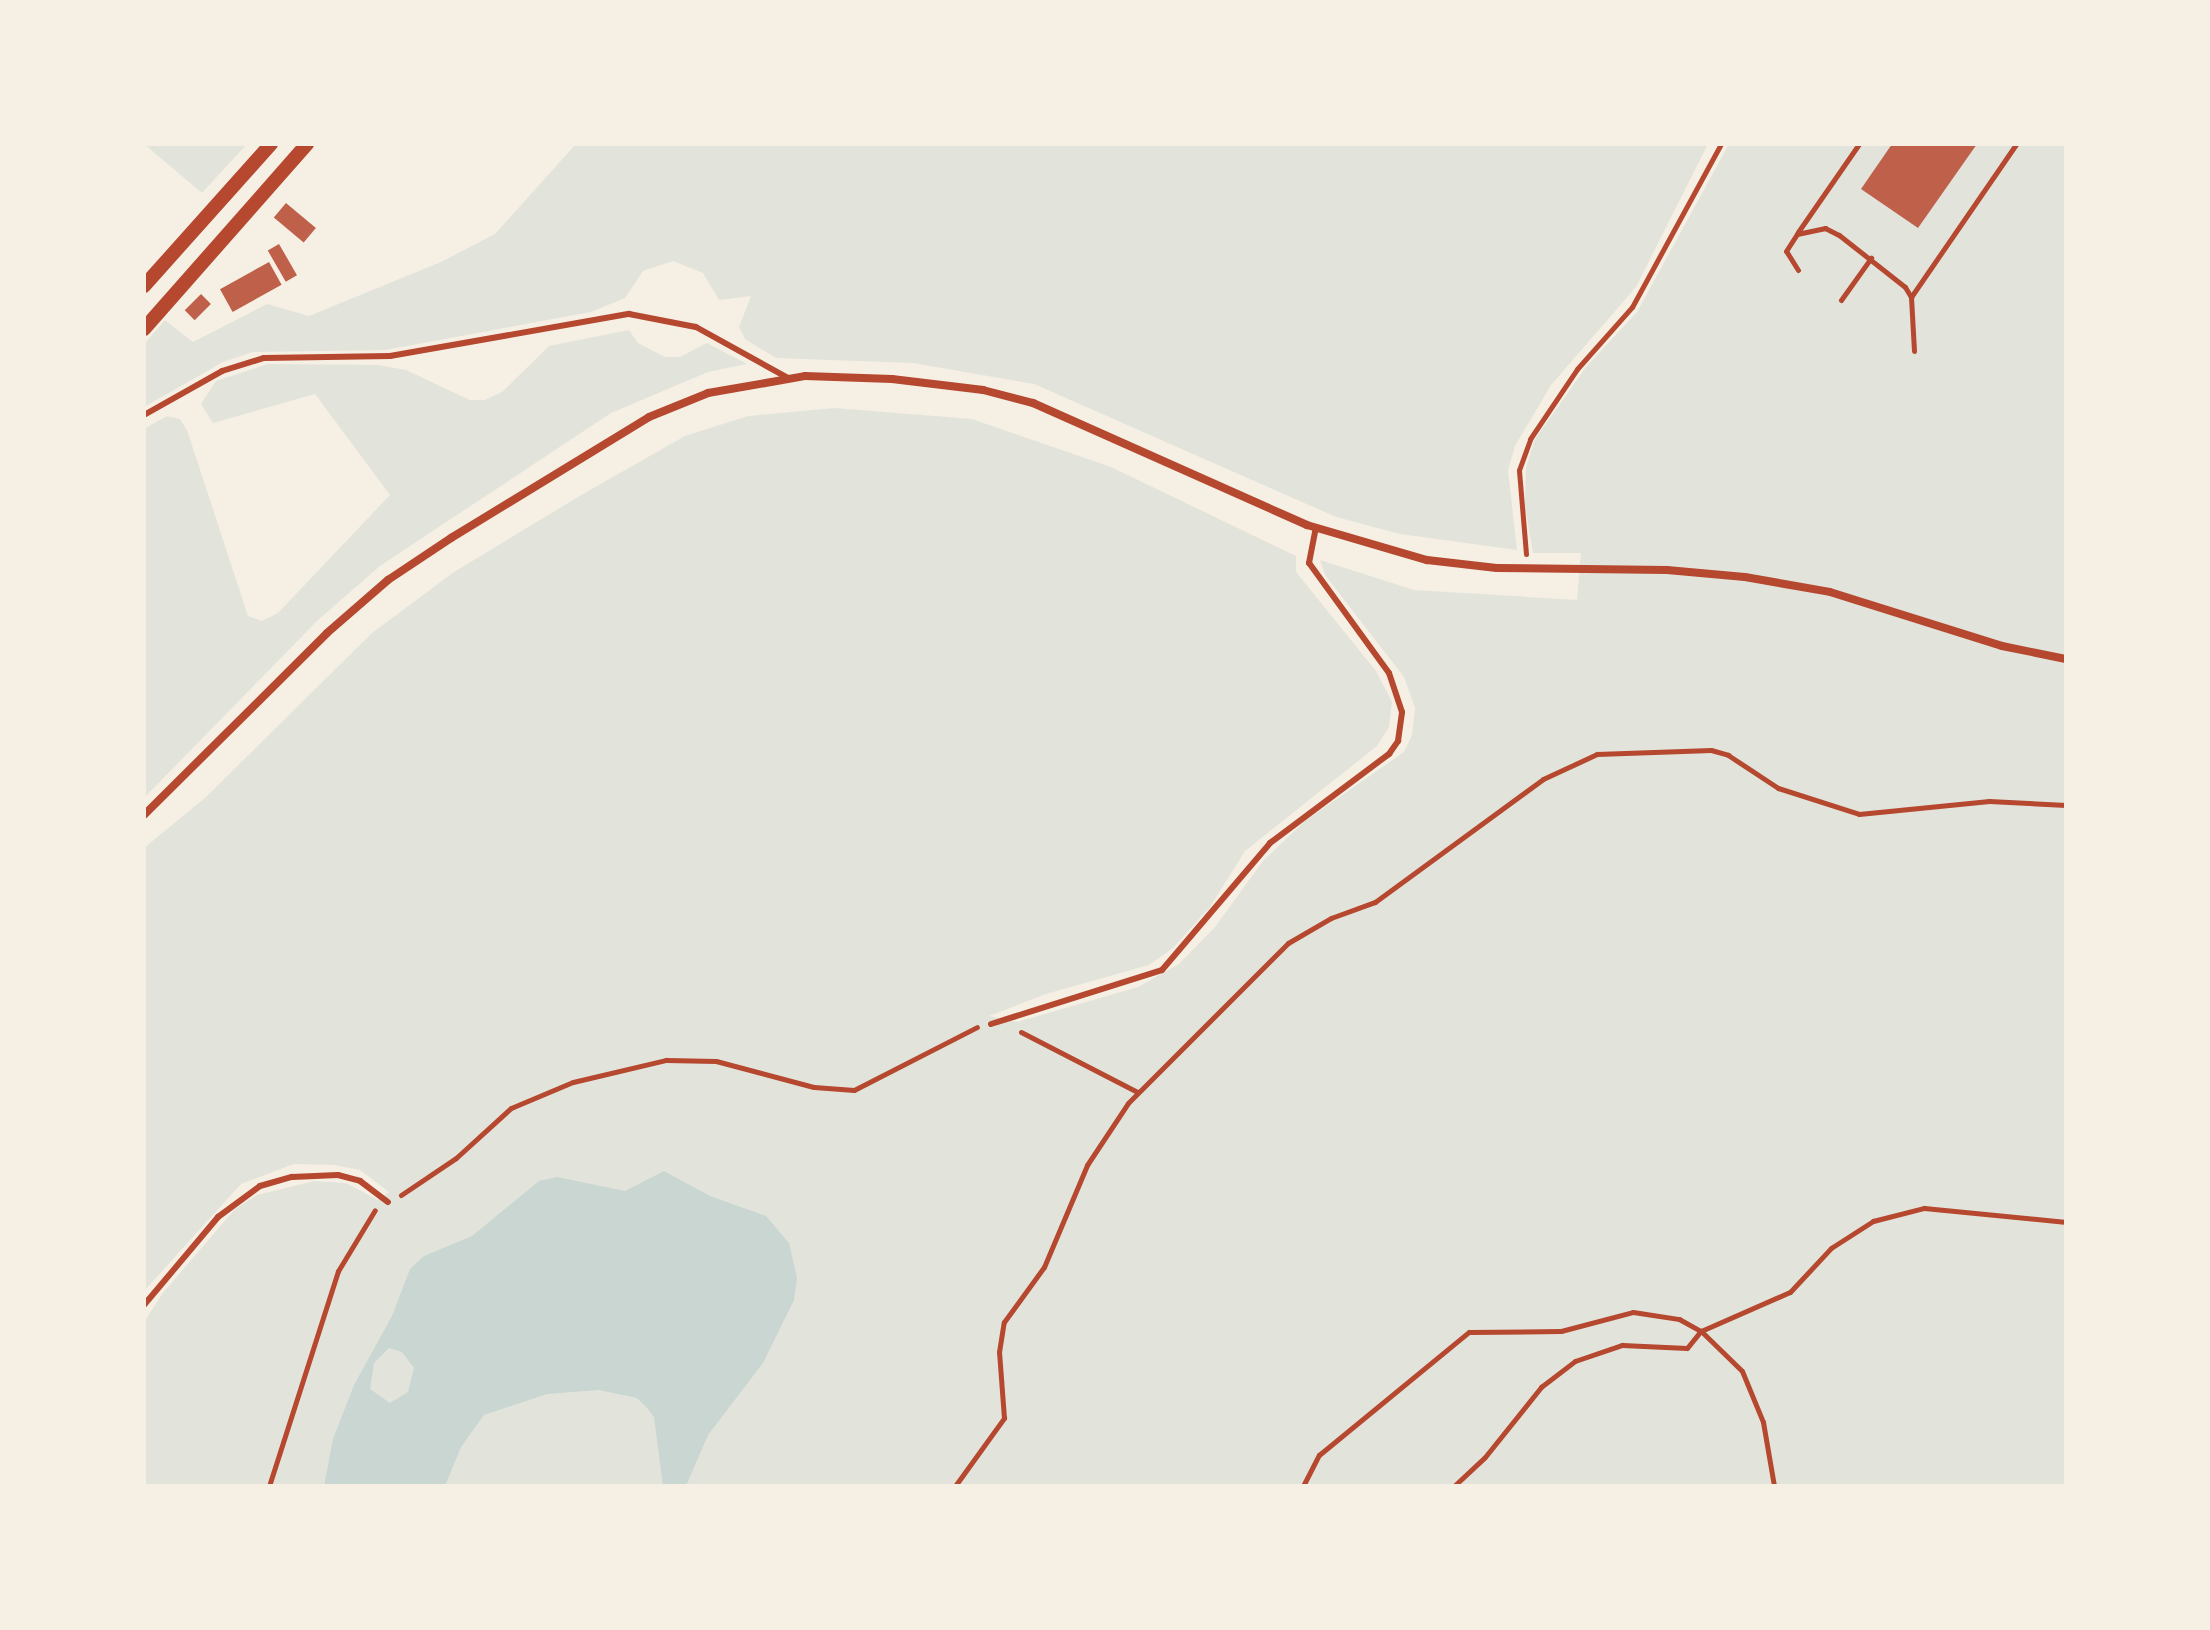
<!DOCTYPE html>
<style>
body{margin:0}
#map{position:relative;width:2210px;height:1630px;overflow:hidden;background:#f6efe4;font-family:Poppins,sans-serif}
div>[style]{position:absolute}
.green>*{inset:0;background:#e2e4dc}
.water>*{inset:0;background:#c9d6d2}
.building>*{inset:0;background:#bf614a;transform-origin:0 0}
.path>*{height:5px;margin:-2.5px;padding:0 2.5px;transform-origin:2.5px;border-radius:2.5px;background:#b5482f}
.service>*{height:6px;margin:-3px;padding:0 3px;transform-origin:3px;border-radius:3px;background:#b5482f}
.minor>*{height:8px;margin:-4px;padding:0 4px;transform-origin:4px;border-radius:4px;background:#b5482f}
.tertiary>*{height:14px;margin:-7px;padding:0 7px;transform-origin:7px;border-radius:7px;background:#b5482f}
span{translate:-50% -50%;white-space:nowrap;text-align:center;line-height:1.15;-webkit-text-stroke:7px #f6efe4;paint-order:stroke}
.frame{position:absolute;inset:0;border:146px solid #f6efe4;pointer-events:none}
</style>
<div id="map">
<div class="green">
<div style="clip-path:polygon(144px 144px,247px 144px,202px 193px)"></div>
<div style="clip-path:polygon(576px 144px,1708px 144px,1636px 287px,1551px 385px,1515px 446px,1508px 470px,1517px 550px,1400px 534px,1336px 517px,1034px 384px,913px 363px,776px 358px,745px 339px,739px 327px,751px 296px,719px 300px,703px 273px,673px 261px,643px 271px,625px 298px,591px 312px,385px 350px,253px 352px,223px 362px,144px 407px,144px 344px,165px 320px,193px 342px,267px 304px,309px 316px,441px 262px,495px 234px)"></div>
<div style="clip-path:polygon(1729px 144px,2066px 144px,2066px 1486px,144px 1486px,144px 1322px,162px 1294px,235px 1209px,257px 1195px,314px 1181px,346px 1183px,378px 1200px,389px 1192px,360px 1170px,334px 1165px,294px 1164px,241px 1184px,144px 1291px,144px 848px,206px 797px,372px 633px,454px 572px,583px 494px,685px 436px,748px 416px,834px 408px,972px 419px,1111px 467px,1296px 556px,1296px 572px,1376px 671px,1392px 702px,1389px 727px,1377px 746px,1245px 851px,1210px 907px,1173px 948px,1149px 965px,1046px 994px,989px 1016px,1017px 1022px,1138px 987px,1179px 964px,1215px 927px,1263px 861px,1305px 821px,1404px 752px,1412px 735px,1415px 708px,1404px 677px,1325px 575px,1320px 560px,1414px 590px,1577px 600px,1581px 553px,1533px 553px,1525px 506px,1526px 468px,1535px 439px,1586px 367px,1637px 312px)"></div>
<div style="clip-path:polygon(629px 330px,638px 343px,665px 357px,680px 357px,707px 343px,747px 364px,708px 372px,611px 413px,380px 566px,318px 620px,144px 798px,144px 429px,167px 416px,180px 419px,187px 430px,248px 616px,262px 621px,278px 613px,390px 495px,315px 394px,213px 423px,201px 404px,216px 381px,268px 364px,379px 365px,406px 370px,470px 400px,485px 400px,502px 392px,549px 346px)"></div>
</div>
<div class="water">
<div style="clip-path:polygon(evenodd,664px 1171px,710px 1196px,766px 1216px,789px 1243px,797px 1278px,794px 1300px,763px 1363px,708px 1435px,686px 1486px,663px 1486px,654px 1417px,647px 1408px,637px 1398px,599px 1390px,547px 1394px,484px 1415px,461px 1447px,445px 1486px,324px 1486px,333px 1439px,354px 1385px,392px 1316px,410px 1269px,424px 1256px,472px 1236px,539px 1181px,557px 1177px,625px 1191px,664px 1171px,389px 1348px,402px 1352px,414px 1368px,408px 1392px,390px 1403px,370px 1389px,374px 1363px,389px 1348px)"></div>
</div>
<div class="building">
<div style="clip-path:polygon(1892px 144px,1977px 144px,1918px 228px,1861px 189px)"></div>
<div style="left:286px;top:203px;width:39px;height:19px;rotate:40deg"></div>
<div style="left:279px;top:244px;width:36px;height:13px;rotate:60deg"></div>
<div style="left:269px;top:262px;width:26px;height:56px;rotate:61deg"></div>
<div style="left:201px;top:294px;width:14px;height:23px;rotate:45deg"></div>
</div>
<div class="path">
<div style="left:1798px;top:232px;width:107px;rotate:-55.3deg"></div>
<div style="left:1798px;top:270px;width:22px;rotate:-122deg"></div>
<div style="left:1786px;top:251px;width:20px;rotate:-57deg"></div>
<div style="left:1797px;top:234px;width:29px;rotate:-12deg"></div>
<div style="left:1825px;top:228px;width:16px;rotate:27deg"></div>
<div style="left:1839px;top:235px;width:84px;rotate:38.2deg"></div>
<div style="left:1905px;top:287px;width:12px;rotate:59deg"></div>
<div style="left:1911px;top:297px;width:54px;rotate:86.8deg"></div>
<div style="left:1911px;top:297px;width:186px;rotate:-55.5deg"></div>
<div style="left:1841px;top:300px;width:52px;rotate:-54.5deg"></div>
<div style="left:1526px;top:554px;width:84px;rotate:-94.8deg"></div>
<div style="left:1519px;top:470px;width:33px;rotate:-70deg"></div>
<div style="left:1530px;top:439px;width:84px;rotate:-56.1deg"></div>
<div style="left:1577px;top:369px;width:83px;rotate:-48.4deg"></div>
<div style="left:1632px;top:307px;width:186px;rotate:-61.4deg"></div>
<div style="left:1021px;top:1032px;width:131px;rotate:27.3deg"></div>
<div style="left:401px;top:1195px;width:66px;rotate:-33.9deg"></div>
<div style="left:456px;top:1158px;width:74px;rotate:-42.3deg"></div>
<div style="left:511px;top:1108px;width:67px;rotate:-22.8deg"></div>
<div style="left:573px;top:1082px;width:96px;rotate:-13.3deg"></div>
<div style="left:666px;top:1060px;width:50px;rotate:1.1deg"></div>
<div style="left:716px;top:1061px;width:101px;rotate:14.9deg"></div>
<div style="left:814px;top:1087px;width:40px;rotate:4.3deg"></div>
<div style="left:854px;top:1090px;width:138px;rotate:-27.1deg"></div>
<div style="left:269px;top:1486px;width:226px;rotate:-72.2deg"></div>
<div style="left:338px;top:1271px;width:71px;rotate:-58.8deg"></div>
<div style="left:955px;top:1486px;width:84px;rotate:-54.2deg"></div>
<div style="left:1004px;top:1418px;width:66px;rotate:-94.3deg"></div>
<div style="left:999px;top:1352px;width:30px;rotate:-81deg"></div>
<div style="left:1004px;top:1322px;width:68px;rotate:-54deg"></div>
<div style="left:1044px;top:1267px;width:111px;rotate:-67.1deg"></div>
<div style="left:1087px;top:1165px;width:74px;rotate:-56.5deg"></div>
<div style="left:1128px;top:1103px;width:226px;rotate:-45deg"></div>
<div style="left:1288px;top:943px;width:50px;rotate:-30.2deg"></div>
<div style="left:1331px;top:918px;width:47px;rotate:-20deg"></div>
<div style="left:1375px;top:902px;width:208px;rotate:-36.2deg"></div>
<div style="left:1543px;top:779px;width:60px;rotate:-24.8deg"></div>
<div style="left:1597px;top:754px;width:114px;rotate:-2deg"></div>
<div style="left:1711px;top:750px;width:18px;rotate:16deg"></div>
<div style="left:1728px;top:755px;width:60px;rotate:33.4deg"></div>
<div style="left:1778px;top:788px;width:85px;rotate:17.8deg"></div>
<div style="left:1859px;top:814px;width:131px;rotate:-5.7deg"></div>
<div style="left:1989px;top:801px;width:77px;rotate:3deg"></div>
<div style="left:1303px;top:1486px;width:35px;rotate:-63deg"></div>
<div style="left:1319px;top:1455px;width:194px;rotate:-39.4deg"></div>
<div style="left:1469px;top:1332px;width:92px;rotate:-0.6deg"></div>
<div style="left:1561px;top:1331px;width:74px;rotate:-14.8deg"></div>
<div style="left:1633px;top:1312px;width:47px;rotate:8.7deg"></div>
<div style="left:1679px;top:1319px;width:25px;rotate:29deg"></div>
<div style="left:1701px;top:1331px;width:57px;rotate:44.3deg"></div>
<div style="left:1742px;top:1371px;width:55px;rotate:67.6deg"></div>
<div style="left:1763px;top:1422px;width:65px;rotate:80.2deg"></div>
<div style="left:1454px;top:1486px;width:42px;rotate:-43.1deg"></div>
<div style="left:1485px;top:1457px;width:90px;rotate:-51.3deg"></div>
<div style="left:1541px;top:1387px;width:43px;rotate:-37.4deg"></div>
<div style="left:1575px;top:1361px;width:50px;rotate:-18.8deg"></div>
<div style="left:1622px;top:1345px;width:65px;rotate:2.6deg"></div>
<div style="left:1687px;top:1348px;width:22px;rotate:-51deg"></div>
<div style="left:1701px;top:1331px;width:97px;rotate:-23.7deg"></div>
<div style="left:1790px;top:1292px;width:60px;rotate:-47deg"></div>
<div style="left:1831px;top:1248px;width:50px;rotate:-32.7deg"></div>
<div style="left:1873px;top:1221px;width:53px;rotate:-14.3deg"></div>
<div style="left:1924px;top:1208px;width:143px;rotate:5.6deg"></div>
</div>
<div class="service">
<div style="left:144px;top:415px;width:90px;rotate:-29.4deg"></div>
<div style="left:222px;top:371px;width:44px;rotate:-17.2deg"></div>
<div style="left:264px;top:358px;width:126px;rotate:-0.9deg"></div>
<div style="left:390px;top:356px;width:243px;rotate:-10deg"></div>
<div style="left:629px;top:314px;width:68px;rotate:11deg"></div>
<div style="left:696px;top:327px;width:105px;rotate:29deg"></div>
<div style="left:991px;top:1024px;width:179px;rotate:-17.5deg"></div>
<div style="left:1162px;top:970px;width:167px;rotate:-49.6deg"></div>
<div style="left:1270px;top:843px;width:149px;rotate:-36.8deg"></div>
<div style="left:1389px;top:754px;width:16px;rotate:-55deg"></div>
<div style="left:1398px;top:741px;width:29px;rotate:-82deg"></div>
<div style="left:1402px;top:712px;width:41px;rotate:-108.4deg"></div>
<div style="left:1389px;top:673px;width:136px;rotate:-126deg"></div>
<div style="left:1309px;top:563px;width:36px;rotate:-79deg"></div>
<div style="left:144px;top:1305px;width:115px;rotate:-49.9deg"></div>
<div style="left:218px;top:1217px;width:52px;rotate:-36.4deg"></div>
<div style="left:260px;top:1186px;width:33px;rotate:-16deg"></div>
<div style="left:292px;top:1177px;width:46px;rotate:-2.5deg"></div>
<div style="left:338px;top:1175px;width:23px;rotate:15deg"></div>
<div style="left:360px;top:1181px;width:35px;rotate:37deg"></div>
</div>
<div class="minor">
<div style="left:144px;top:815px;width:258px;rotate:-44.8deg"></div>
<div style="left:327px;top:633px;width:81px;rotate:-41deg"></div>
<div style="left:388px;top:580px;width:76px;rotate:-33.7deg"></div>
<div style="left:451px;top:538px;width:232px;rotate:-31.4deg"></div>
<div style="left:649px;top:417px;width:64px;rotate:-22.1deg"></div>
<div style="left:708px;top:393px;width:98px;rotate:-9.9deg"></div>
<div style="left:805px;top:376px;width:87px;rotate:2deg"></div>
<div style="left:892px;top:379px;width:92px;rotate:6.9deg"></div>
<div style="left:983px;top:390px;width:52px;rotate:14.6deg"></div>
<div style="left:1033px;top:403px;width:300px;rotate:24deg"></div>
<div style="left:1307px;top:525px;width:125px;rotate:16.3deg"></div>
<div style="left:1427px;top:560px;width:70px;rotate:6.5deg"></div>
<div style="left:1497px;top:568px;width:170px;rotate:0.7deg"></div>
<div style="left:1667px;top:570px;width:78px;rotate:5.1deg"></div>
<div style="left:1745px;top:577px;width:86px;rotate:10deg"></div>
<div style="left:1830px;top:592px;width:180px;rotate:17.4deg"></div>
<div style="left:2002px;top:646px;width:65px;rotate:11.5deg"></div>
</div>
<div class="tertiary">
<div style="left:144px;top:286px;width:191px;rotate:-48.2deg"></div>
<div style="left:144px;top:329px;width:247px;rotate:-48.6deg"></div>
</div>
<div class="frame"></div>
</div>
